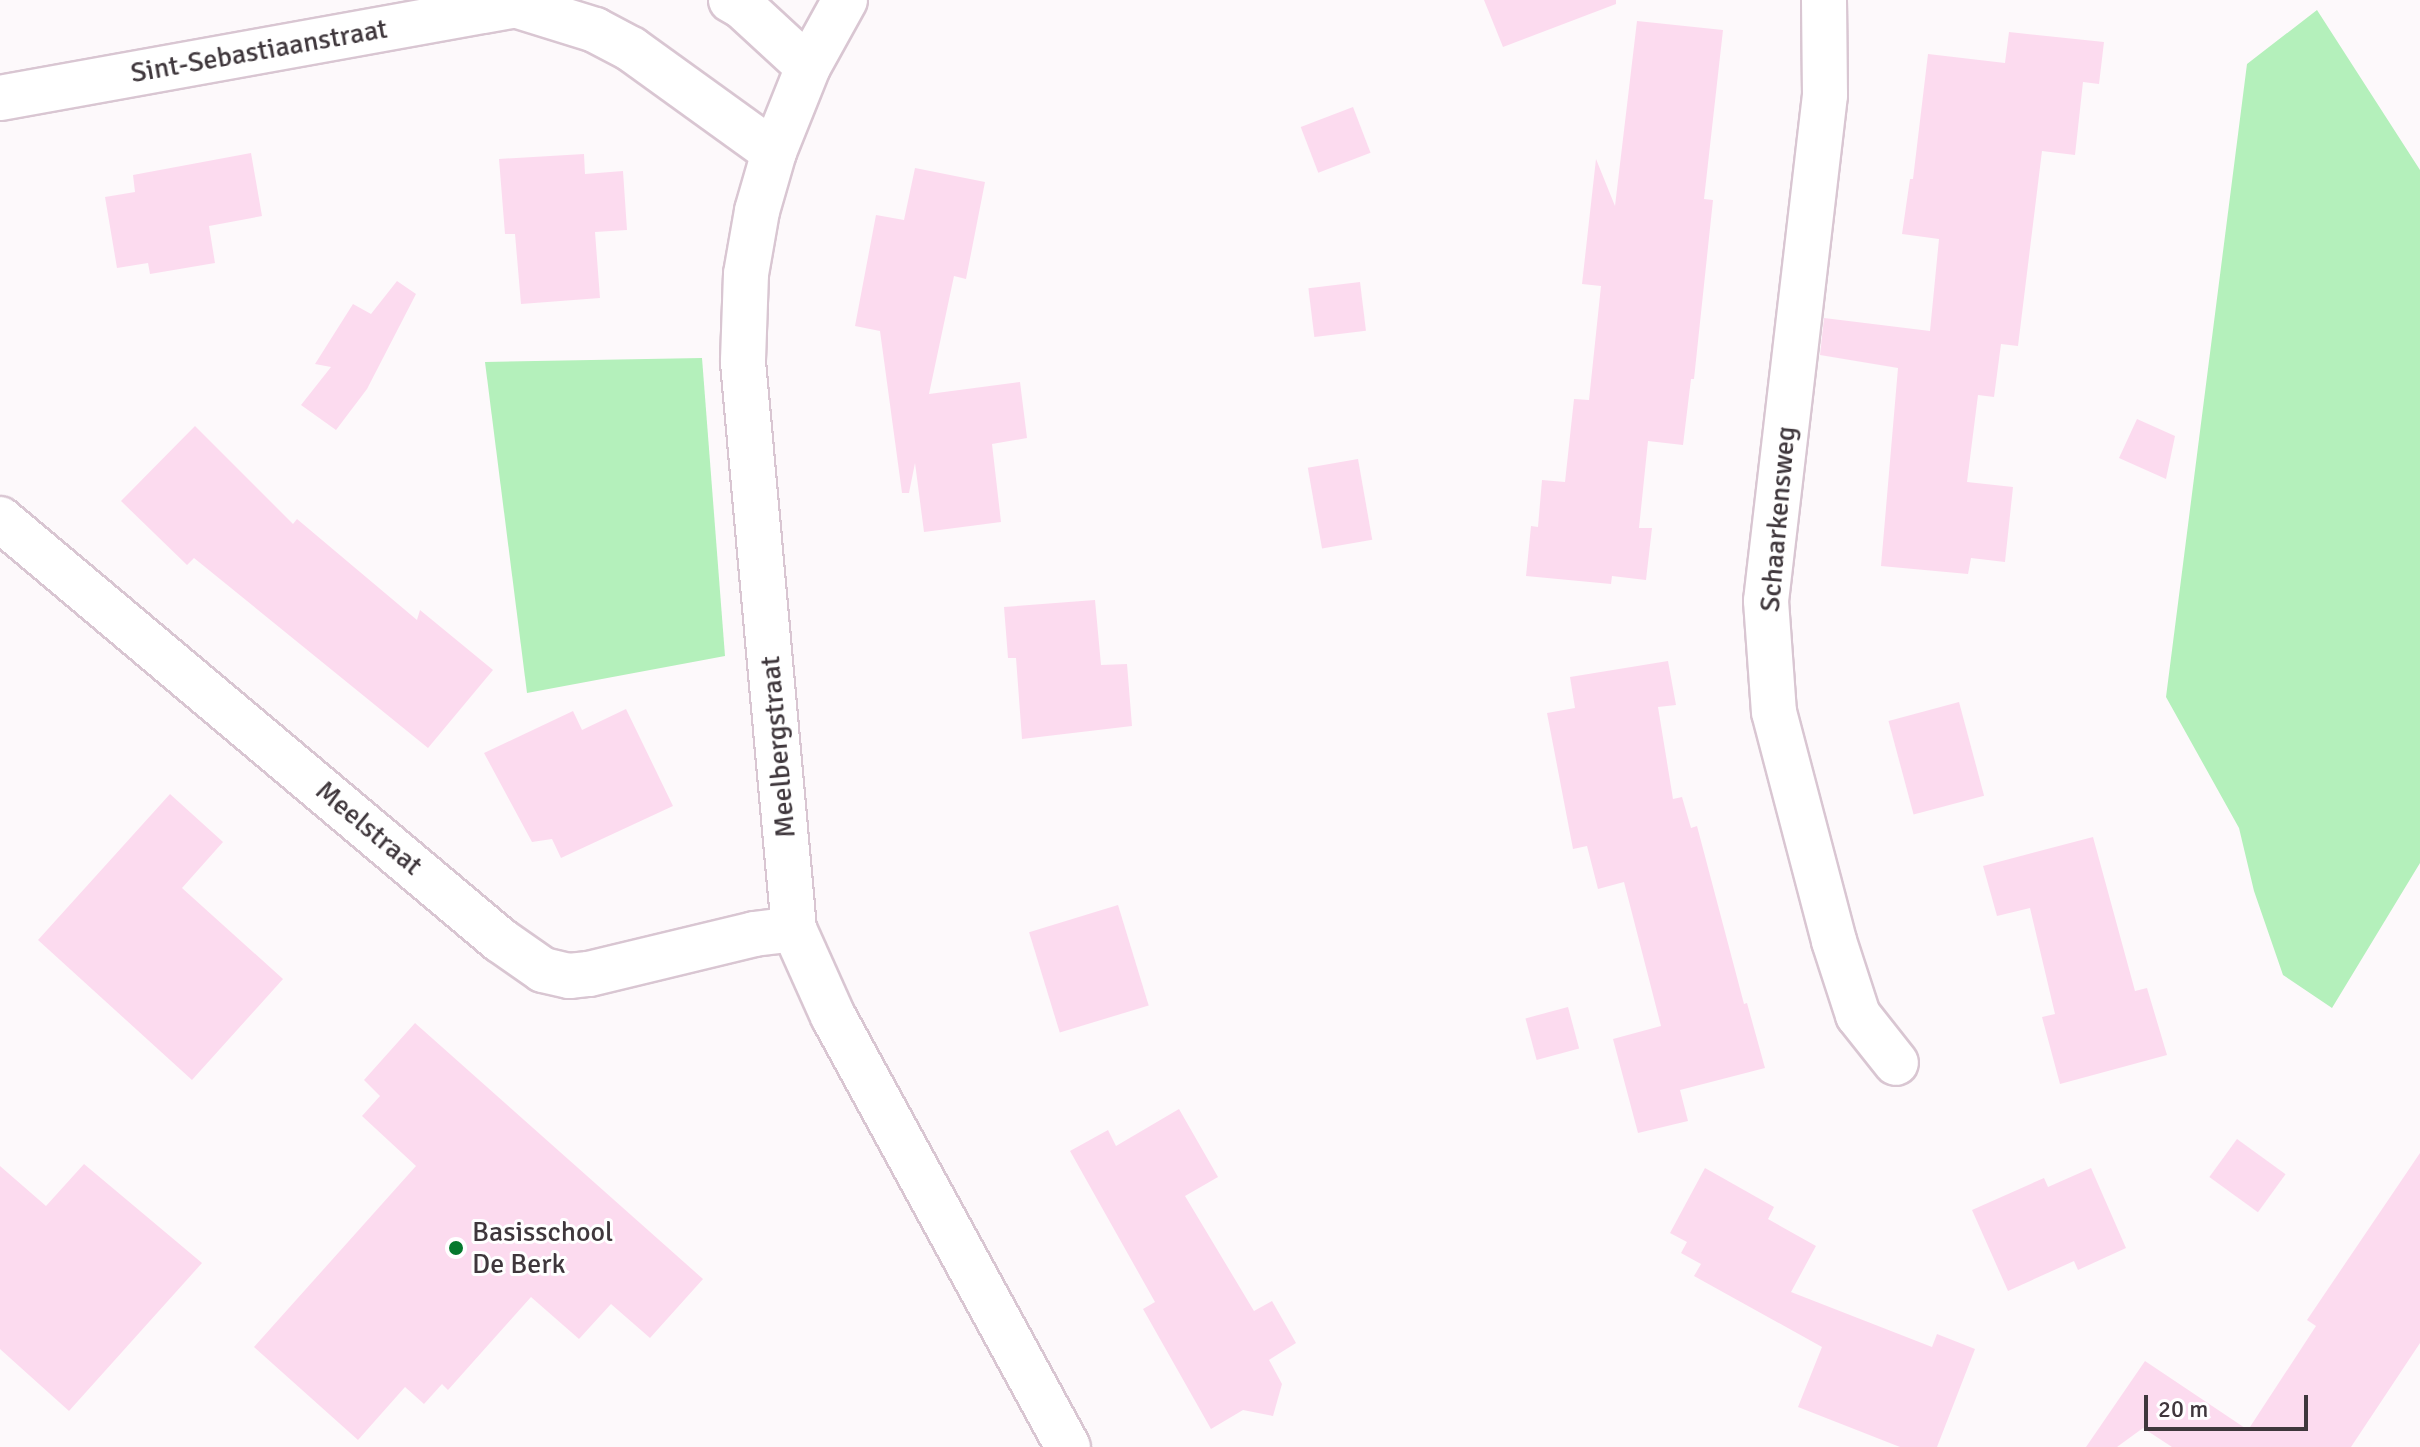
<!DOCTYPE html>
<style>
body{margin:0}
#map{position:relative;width:2420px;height:1447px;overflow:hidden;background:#fdf9fb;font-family:Signika,sans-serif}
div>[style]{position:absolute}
.green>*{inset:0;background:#b4f0bb}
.building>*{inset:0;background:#fcdbef;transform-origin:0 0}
.roads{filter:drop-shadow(2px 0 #d9c6d2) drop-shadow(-2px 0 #d9c6d2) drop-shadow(0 2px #d9c6d2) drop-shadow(0 -2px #d9c6d2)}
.minor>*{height:44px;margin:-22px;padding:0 22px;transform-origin:22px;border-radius:22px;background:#fff}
.dots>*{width:22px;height:22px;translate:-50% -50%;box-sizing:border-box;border:4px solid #fff;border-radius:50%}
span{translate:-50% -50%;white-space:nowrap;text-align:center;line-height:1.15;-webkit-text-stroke:6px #fff;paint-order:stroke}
.street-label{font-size:28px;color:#3f373c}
.poi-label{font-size:28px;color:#3f373c}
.left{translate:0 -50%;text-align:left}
.scale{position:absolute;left:2144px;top:1395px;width:164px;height:36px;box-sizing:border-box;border:4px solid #3f373c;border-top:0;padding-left:10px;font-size:24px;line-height:28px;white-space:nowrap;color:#3f373c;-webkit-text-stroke:6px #fff;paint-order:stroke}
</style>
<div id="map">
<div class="green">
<div style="clip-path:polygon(2317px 10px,2420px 170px,2420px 863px,2332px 1008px,2283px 975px,2254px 891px,2239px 828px,2166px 697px,2247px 64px)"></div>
<div style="clip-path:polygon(702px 358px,725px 656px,527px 693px,485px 362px)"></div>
</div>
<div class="building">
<div style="clip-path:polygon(1484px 0,1616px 0,1616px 4px,1503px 47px)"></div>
<div style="clip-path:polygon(1637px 21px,1723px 30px,1704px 199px,1713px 200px,1694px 379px,1691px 379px,1683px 445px,1648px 441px,1639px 528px,1652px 528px,1646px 580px,1612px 576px,1611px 584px,1526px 576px,1531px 526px,1538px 527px,1542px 480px,1565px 482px,1574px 399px,1589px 400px,1601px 286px,1582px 284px,1596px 159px,1615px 206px)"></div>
<div style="clip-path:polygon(2009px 32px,2104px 42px,2099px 84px,2083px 82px,2075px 155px,2042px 151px,2018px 346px,2001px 344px,1994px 397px,1978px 395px,1967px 482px,2013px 487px,2005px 562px,1971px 558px,1968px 574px,1881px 566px,1898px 368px,1820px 355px,1824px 318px,1930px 331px,1939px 239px,1902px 234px,1910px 179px,1913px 179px,1928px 54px,2005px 63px)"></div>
<div style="left:1353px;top:107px;width:49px;height:56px;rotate:69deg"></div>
<div style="clip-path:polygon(251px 153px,262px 216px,209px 226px,215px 263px,150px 274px,148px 263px,117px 268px,105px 197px,135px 192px,133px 175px)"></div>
<div style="clip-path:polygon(584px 154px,585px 174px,623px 171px,627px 230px,595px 232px,600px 298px,521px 304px,515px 234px,505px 234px,499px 159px)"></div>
<div style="clip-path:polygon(915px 168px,985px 182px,966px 279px,954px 276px,929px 394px,1020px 382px,1027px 438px,992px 444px,1001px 522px,924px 532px,915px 463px,909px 493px,902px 493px,880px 331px,855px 326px,876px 215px,904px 220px)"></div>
<div style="clip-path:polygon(397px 281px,416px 294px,367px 389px,336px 430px,301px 405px,331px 367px,315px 364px,353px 304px,371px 314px)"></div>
<div style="left:1360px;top:282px;width:49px;height:52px;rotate:83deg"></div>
<div style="clip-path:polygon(2137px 419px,2175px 436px,2166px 479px,2119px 458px)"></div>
<div style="clip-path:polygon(195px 426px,293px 524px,297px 519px,417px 620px,420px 610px,493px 670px,428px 748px,194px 558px,187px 565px,121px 501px)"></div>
<div style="left:1358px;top:459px;width:82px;height:51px;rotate:80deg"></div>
<div style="clip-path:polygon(1095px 600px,1101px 665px,1127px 664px,1132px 726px,1022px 739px,1016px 658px,1008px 658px,1004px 607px)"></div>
<div style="clip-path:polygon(1668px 661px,1676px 705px,1658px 707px,1673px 799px,1682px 797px,1691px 828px,1697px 826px,1744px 1004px,1747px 1003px,1765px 1068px,1680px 1090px,1688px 1121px,1638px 1133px,1613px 1039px,1661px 1026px,1624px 882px,1598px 889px,1587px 846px,1573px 849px,1547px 713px,1575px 708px,1570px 677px)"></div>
<div style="left:1959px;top:702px;width:97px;height:73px;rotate:75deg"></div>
<div style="clip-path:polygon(626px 709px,673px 806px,561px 858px,552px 839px,532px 842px,484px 753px,573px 711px,582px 730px)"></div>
<div style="clip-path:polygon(170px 794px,223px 842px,182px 888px,283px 979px,192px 1080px,38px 940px)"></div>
<div style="clip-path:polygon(2093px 837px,2135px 991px,2147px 988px,2167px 1055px,2060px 1084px,2042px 1017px,2055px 1014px,2030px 908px,1997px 916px,1983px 866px)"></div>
<div style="left:1118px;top:905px;width:105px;height:93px;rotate:73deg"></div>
<div style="left:1568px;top:1007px;width:43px;height:44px;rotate:75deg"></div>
<div style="clip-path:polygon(415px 1023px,703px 1279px,650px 1338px,611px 1304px,579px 1339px,531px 1297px,448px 1390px,442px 1384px,424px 1404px,405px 1387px,358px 1440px,254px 1347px,416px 1166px,362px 1116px,380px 1096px,364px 1080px)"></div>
<div style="clip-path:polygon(1179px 1109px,1218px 1177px,1185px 1196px,1254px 1311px,1272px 1301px,1296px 1343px,1269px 1360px,1282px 1384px,1273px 1416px,1243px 1410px,1211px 1429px,1143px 1309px,1155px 1302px,1070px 1151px,1108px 1130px,1116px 1146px)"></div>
<div style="left:2237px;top:1139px;width:60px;height:47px;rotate:36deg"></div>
<div style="clip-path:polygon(2420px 1153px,2420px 1343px,2351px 1447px,2172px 1447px,2143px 1428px,2117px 1447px,2086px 1447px,2145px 1361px,2248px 1430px,2316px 1326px,2307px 1320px)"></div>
<div style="clip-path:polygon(84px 1164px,202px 1263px,69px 1411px,0 1349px,0 1166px,46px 1206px)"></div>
<div style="clip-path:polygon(1705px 1168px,1774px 1207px,1768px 1219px,1816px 1246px,1791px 1292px,1932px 1347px,1937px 1334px,1975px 1349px,1937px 1447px,1900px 1447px,1798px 1407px,1822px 1347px,1694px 1276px,1701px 1264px,1681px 1253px,1687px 1242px,1670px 1233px)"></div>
<div style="clip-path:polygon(2091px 1168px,2126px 1248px,2078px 1270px,2074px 1261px,2008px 1291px,1972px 1210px,2044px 1178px,2048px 1187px)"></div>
</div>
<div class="roads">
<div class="minor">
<div style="left:731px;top:0;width:14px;rotate:30deg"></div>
<div style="left:743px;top:7px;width:88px;rotate:42.7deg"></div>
<div style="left:845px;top:0;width:77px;rotate:118.9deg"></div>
<div style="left:808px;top:67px;width:92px;rotate:111.8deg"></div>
<div style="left:774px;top:152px;width:61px;rotate:106.1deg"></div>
<div style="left:757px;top:211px;width:64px;rotate:99.9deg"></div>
<div style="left:746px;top:274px;width:88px;rotate:92deg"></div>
<div style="left:743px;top:362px;width:569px;rotate:84.86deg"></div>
<div style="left:794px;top:929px;width:95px;rotate:65.9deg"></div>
<div style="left:833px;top:1016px;width:491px;rotate:61.4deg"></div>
<div style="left:1824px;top:0;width:95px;rotate:89.4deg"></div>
<div style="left:1825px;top:95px;width:509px;rotate:96.65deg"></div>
<div style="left:1766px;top:601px;width:111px;rotate:85.9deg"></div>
<div style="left:1774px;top:712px;width:237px;rotate:75.3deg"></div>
<div style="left:1834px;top:941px;width:78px;rotate:72deg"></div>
<div style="left:1858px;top:1015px;width:61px;rotate:51.6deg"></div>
<div style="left:518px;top:6px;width:81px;rotate:17.3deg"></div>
<div style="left:595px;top:30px;width:41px;rotate:27.8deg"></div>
<div style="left:631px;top:49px;width:176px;rotate:35.8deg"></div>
<div style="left:0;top:98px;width:553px;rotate:-10.21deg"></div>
<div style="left:0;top:519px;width:654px;rotate:40.1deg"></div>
<div style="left:500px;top:940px;width:52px;rotate:34.9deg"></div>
<div style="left:543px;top:970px;width:27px;rotate:13deg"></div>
<div style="left:569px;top:976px;width:20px;rotate:-6deg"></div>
<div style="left:589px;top:974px;width:170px;rotate:-13.6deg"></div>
<div style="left:754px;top:934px;width:40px;rotate:-7.1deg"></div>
</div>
</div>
<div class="dots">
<div style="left:456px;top:1248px;background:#05782d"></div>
</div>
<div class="street-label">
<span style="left:259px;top:51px;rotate:-10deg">Sint-Sebastiaanstraat</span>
<span style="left:1778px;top:519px;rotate:-85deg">Schaarkensweg</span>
<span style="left:778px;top:747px;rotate:-95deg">Meelbergstraat</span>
<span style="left:369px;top:828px;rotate:40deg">Meelstraat</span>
</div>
<div class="poi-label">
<span class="left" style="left:472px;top:1248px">Basisschool<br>De Berk</span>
</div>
<div class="scale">20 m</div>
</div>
